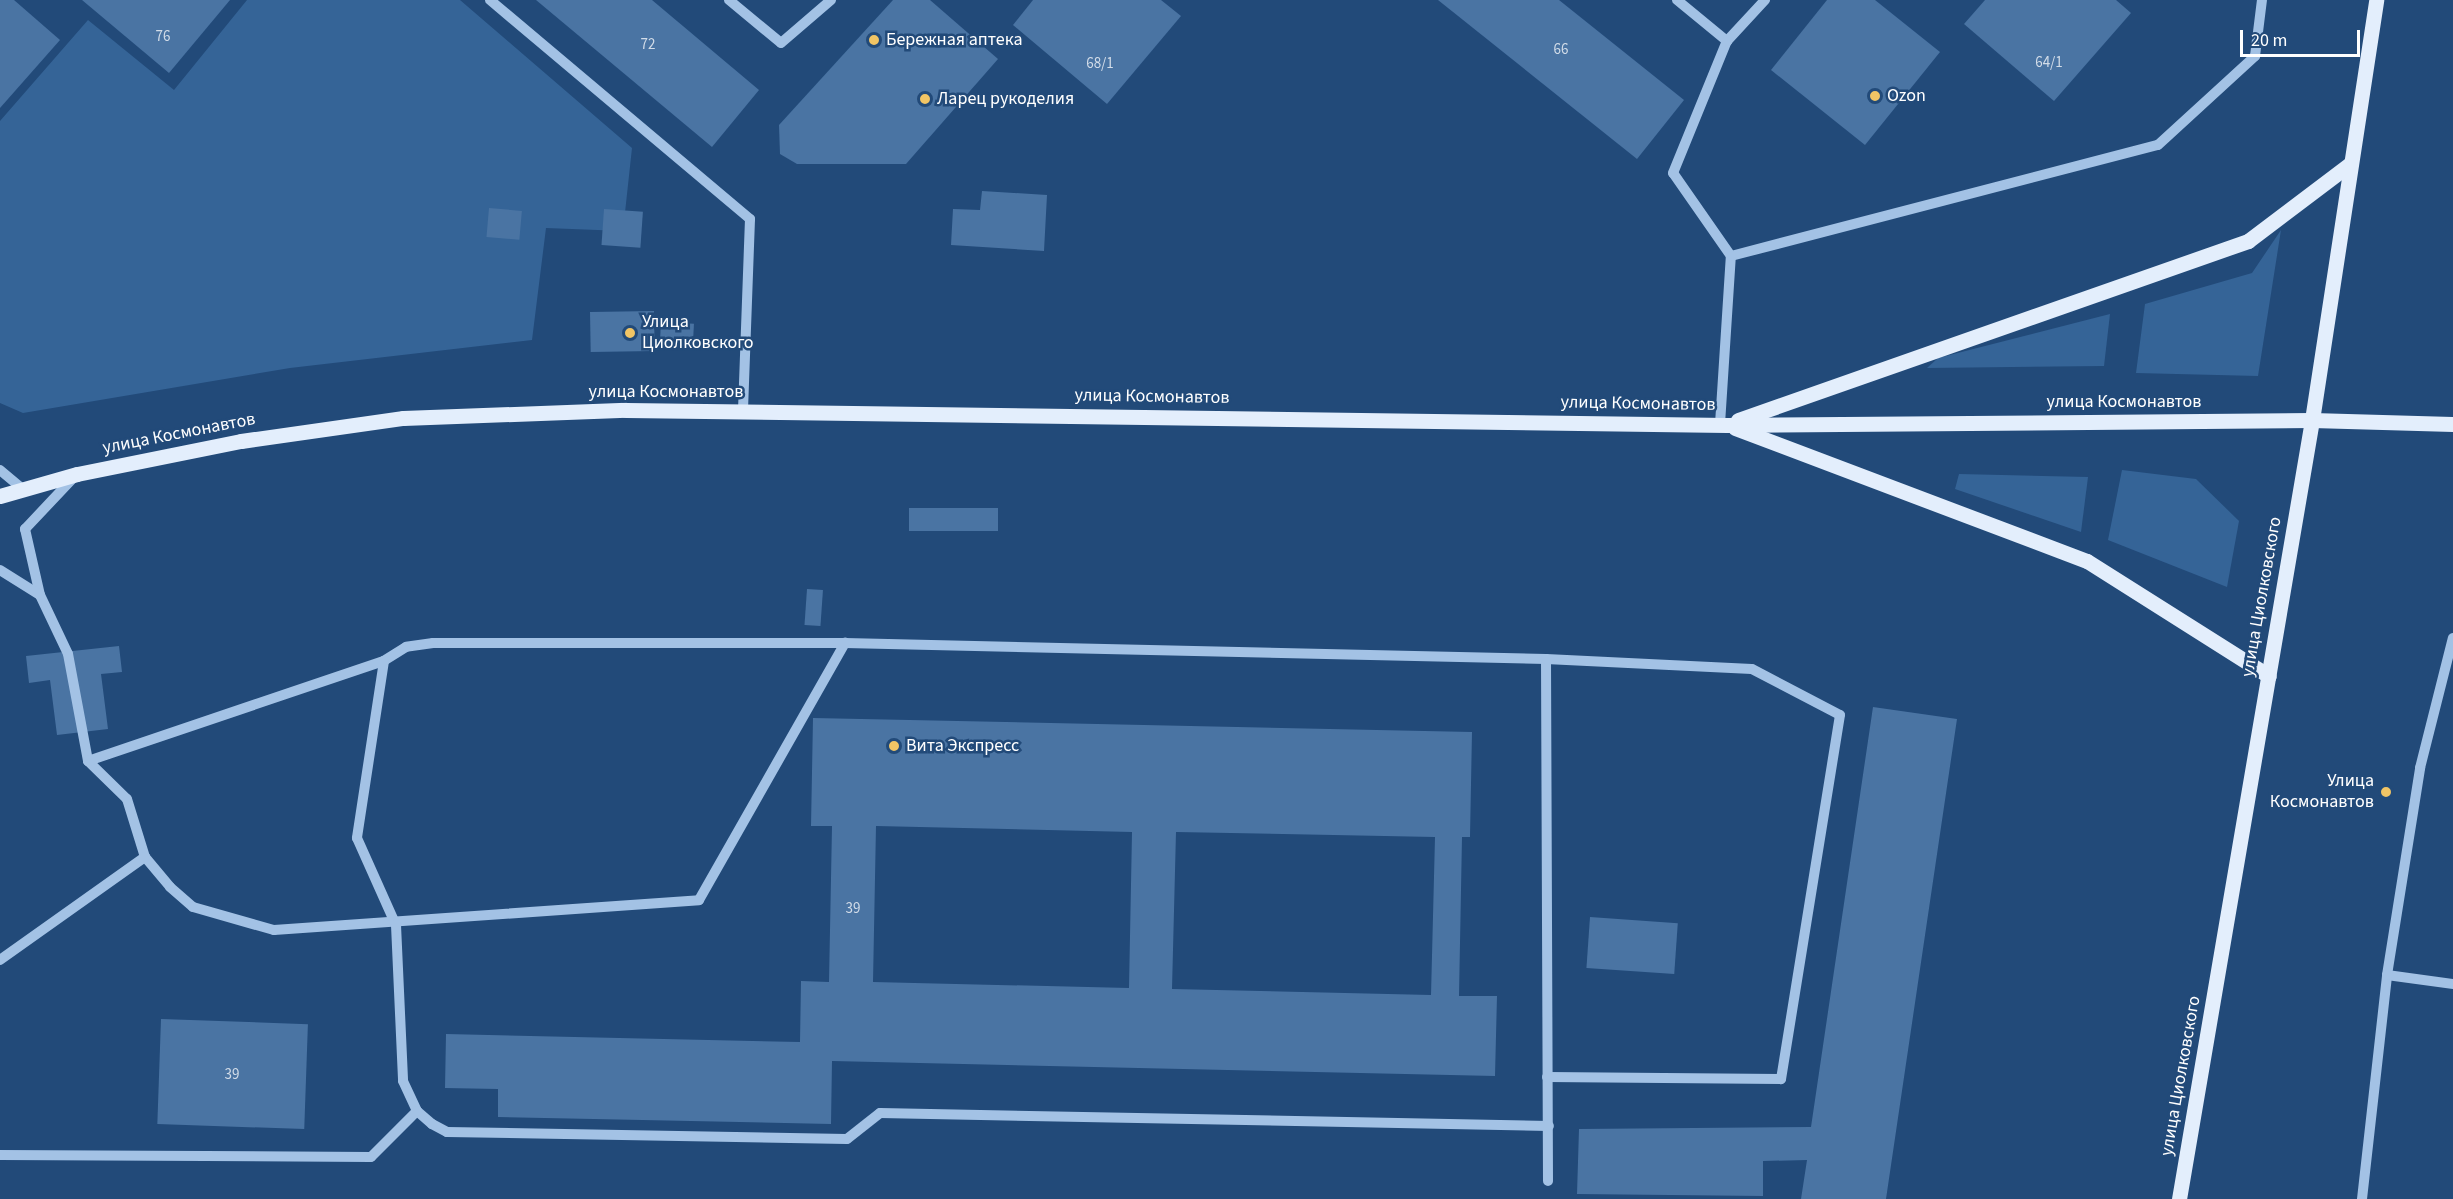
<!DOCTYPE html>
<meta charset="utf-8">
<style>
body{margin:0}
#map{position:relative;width:2453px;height:1199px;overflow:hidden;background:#224a79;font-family:"Source Sans 3",sans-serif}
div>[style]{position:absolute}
.green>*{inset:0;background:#356497}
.building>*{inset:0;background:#4a74a3;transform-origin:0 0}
.minor>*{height:10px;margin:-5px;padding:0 5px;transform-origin:5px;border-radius:5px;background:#a3c2e5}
.major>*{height:15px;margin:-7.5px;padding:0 7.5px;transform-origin:7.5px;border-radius:7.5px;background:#e3eefc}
.dots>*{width:16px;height:16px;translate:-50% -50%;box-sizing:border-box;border:3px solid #224a79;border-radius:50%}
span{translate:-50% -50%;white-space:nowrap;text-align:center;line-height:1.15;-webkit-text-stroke:5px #224a79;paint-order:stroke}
.number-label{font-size:15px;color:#d2dce8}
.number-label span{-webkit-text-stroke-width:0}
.poi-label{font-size:18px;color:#fff}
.left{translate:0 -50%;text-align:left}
.right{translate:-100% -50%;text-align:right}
.street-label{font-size:18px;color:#fff}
.scale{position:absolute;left:2240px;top:30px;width:120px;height:27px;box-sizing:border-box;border:3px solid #fff;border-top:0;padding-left:8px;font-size:18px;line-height:21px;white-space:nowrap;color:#fff;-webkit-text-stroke:4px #224a79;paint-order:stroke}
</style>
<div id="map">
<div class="green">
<div style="clip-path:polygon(247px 0,460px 0,632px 148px,623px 231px,546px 228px,532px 340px,290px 368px,23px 413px,0 403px,0 121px,88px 20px,174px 90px)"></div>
<div style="clip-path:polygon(2281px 230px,2258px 376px,2136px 373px,2145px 304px,2252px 273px)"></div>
<div style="clip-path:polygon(2110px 314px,2104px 366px,1927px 368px,1938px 358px)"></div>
<div style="clip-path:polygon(2122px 470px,2196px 479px,2239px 521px,2227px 587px,2108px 540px)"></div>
<div style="clip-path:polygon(1959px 474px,2088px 477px,2081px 532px,1955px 489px)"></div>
</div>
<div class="building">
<div style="clip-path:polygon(0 0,14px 0,60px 40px,0 108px)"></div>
<div style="clip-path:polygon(82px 0,230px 0,169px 73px)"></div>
<div style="clip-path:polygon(536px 0,652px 0,759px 90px,712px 147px)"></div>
<div style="clip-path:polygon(893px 0,930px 0,998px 59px,906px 164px,797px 164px,780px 154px,779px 125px)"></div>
<div style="clip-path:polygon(1033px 0,1161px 0,1181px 16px,1107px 104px,1013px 25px)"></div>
<div style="clip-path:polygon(1438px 0,1559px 0,1684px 100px,1637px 159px)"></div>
<div style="clip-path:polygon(1827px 0,1875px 0,1940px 52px,1865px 145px,1771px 70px)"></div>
<div style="clip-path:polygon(1985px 0,2116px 0,2131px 13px,2054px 101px,1964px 24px)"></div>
<div style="clip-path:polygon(982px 191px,1047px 195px,1044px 251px,951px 245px,953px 209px,980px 210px)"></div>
<div style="left:489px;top:208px;width:33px;height:29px;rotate:5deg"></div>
<div style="left:604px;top:209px;width:39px;height:36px;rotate:4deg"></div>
<div style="left:654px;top:311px;width:40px;height:64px;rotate:89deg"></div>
<div style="left:661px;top:322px;width:33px;height:19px;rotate:3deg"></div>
<div style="left:909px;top:508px;width:89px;height:23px"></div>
<div style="left:807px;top:589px;width:16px;height:36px;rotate:4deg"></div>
<div style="clip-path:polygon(119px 646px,122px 672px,101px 674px,108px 729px,57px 735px,50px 680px,29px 683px,26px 656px)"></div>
<div style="clip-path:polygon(1873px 707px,1957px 719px,1886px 1199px,1801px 1199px,1807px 1160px,1763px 1161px,1763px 1196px,1577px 1194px,1579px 1129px,1811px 1127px)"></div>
<div style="clip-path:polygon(evenodd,813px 718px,1472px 732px,1470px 837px,1462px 837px,1459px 996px,1497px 996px,1495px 1076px,832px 1061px,831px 1124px,498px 1117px,498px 1089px,445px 1088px,446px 1034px,800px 1042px,801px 981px,829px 982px,832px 826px,811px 826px,813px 718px,876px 826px,1132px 832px,1129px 988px,873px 982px,876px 826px,813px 718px,1176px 832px,1435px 837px,1431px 995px,1172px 989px,1176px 832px)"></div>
<div style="left:1590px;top:917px;width:88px;height:51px;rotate:4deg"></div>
<div style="left:161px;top:1019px;width:147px;height:105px;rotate:2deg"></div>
</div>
<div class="minor">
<div style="left:490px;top:0;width:340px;rotate:40.1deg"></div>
<div style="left:750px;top:219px;width:193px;rotate:92.1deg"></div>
<div style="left:729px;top:0;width:67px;rotate:39.6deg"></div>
<div style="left:781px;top:43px;width:66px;rotate:-40.7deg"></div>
<div style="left:1677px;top:0;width:65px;rotate:39.4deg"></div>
<div style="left:1731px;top:256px;width:441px;rotate:-14.6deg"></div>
<div style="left:2158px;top:145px;width:132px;rotate:-42.5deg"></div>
<div style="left:2255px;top:56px;width:56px;rotate:-82.9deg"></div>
<div style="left:1720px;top:424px;width:168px;rotate:-86.3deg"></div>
<div style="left:1731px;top:256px;width:101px;rotate:-124.9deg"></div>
<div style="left:1673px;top:173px;width:143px;rotate:-67.8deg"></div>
<div style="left:1727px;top:41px;width:56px;rotate:-47.2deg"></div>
<div style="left:0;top:470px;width:30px;rotate:40deg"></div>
<div style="left:75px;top:476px;width:73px;rotate:133.3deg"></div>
<div style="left:25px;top:529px;width:68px;rotate:77.2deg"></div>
<div style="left:40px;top:595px;width:65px;rotate:64.6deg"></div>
<div style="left:68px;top:654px;width:109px;rotate:79.4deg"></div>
<div style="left:88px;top:761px;width:54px;rotate:44.3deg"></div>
<div style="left:127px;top:799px;width:61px;rotate:72.8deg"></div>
<div style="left:145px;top:857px;width:39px;rotate:50deg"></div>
<div style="left:170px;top:887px;width:30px;rotate:41deg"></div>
<div style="left:193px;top:907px;width:84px;rotate:15.9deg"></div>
<div style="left:274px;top:930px;width:426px;rotate:-4deg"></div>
<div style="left:699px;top:900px;width:296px;rotate:-60.4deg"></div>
<div style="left:845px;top:643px;width:701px;rotate:1.31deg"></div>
<div style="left:1546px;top:659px;width:522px;rotate:89.78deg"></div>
<div style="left:0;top:570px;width:47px;rotate:32deg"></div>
<div style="left:845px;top:643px;width:412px;rotate:180deg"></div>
<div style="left:433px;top:643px;width:27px;rotate:172deg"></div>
<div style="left:406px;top:647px;width:26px;rotate:148deg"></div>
<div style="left:384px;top:661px;width:179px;rotate:98.7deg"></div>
<div style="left:357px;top:838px;width:95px;rotate:65.9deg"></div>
<div style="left:396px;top:925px;width:156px;rotate:87.4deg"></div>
<div style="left:403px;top:1081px;width:33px;rotate:65deg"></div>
<div style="left:417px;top:1111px;width:20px;rotate:41deg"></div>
<div style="left:432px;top:1124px;width:17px;rotate:28deg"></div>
<div style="left:447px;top:1132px;width:400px;rotate:1deg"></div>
<div style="left:847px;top:1139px;width:42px;rotate:-38.2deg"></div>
<div style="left:880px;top:1113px;width:669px;rotate:1.11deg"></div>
<div style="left:1546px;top:659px;width:206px;rotate:2.8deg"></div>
<div style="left:1752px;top:669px;width:99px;rotate:27.6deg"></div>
<div style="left:1840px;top:715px;width:369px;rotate:99.2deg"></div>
<div style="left:1781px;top:1079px;width:234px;rotate:-179.5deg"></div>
<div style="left:88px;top:761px;width:312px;rotate:-18.7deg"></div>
<div style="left:0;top:960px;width:178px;rotate:-35.4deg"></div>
<div style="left:2387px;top:975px;width:67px;rotate:7.8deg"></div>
<div style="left:0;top:1155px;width:371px;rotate:0.3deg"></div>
<div style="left:371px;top:1157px;width:65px;rotate:-45deg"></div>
<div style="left:2362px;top:1199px;width:225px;rotate:-83.6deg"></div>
<div style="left:2387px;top:975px;width:210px;rotate:-80.9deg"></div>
<div style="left:2420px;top:768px;width:134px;rotate:-75.8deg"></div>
</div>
<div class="major">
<div style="left:1738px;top:420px;width:541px;rotate:-19.34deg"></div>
<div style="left:2248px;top:241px;width:129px;rotate:-37.1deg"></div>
<div style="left:1735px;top:428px;width:376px;rotate:20.7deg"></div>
<div style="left:2087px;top:561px;width:215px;rotate:32.3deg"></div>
<div style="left:0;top:496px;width:80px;rotate:-15.9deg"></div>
<div style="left:77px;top:474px;width:167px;rotate:-11.4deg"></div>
<div style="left:241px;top:441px;width:164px;rotate:-8.1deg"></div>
<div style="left:403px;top:418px;width:223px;rotate:-2.1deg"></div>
<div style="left:626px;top:410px;width:1101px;rotate:0.78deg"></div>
<div style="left:1727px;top:425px;width:585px;rotate:-0.49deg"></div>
<div style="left:2312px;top:420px;width:141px;rotate:1.6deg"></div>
<div style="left:2179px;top:1199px;width:790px;rotate:-80.31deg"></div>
<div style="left:2312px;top:420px;width:425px;rotate:-81.3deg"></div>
</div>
<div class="dots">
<div style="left:874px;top:40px;background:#f1c565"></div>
<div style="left:1875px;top:96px;background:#f1c565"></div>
<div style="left:925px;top:99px;background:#f1c565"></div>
<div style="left:630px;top:333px;background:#f1c565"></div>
<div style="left:894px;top:746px;background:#f1c565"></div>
<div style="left:2386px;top:792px;background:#f1c565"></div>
</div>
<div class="number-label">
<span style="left:163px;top:37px">76</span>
<span style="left:648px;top:45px">72</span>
<span style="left:1561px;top:50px">66</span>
<span style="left:2049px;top:63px">64/1</span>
<span style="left:1100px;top:64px">68/1</span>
<span style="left:853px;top:909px">39</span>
<span style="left:232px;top:1075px">39</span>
</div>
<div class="poi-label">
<span class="left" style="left:886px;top:40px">Бережная аптека</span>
<span class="left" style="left:1887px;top:96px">Ozon</span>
<span class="left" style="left:937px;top:99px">Ларец рукоделия</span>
<span class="left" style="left:642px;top:333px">Улица<br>Циолковского</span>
<span class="left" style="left:906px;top:746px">Вита Экспресс</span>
<span class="right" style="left:2374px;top:792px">Улица<br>Космонавтов</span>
</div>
<div class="street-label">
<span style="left:666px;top:392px">улица Космонавтов</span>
<span style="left:1152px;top:397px;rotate:1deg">улица Космонавтов</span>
<span style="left:2124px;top:402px">улица Космонавтов</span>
<span style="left:1638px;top:404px;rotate:1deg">улица Космонавтов</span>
<span style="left:179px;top:434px;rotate:-11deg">улица Космонавтов</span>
<span style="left:2262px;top:597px;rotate:-80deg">улица Циолковского</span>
<span style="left:2181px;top:1076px;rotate:-80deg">улица Циолковского</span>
</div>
<div class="scale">20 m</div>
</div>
